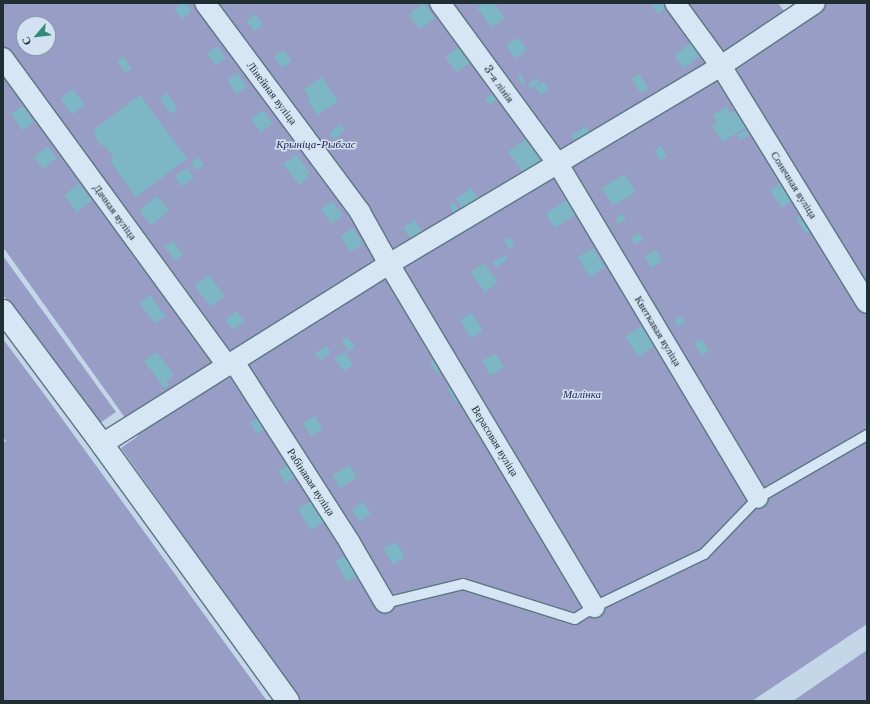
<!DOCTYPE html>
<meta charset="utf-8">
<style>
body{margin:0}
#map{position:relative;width:870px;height:704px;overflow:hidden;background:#c3d7e9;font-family:"Libre Baskerville",serif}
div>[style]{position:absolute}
.green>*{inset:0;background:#989dc6}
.building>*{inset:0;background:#7db6c4;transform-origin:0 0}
.roads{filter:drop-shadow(1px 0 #5c7682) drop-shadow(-1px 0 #5c7682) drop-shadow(0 1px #5c7682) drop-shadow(0 -1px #5c7682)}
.lane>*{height:10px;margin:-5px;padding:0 5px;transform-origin:5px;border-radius:5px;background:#d6e6f5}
.street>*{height:20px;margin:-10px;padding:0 10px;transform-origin:10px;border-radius:10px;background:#d6e6f5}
.secondary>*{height:22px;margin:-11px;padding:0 11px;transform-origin:11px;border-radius:11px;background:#d6e6f5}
span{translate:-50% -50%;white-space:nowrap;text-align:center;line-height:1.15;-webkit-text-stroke:3px #d2e2f2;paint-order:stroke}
.street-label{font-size:11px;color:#1e2e33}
.park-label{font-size:11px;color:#28274e;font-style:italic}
.frame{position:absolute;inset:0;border:4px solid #1e2e33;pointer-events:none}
.north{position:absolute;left:16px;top:16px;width:40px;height:40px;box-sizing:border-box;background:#d2e2f2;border:1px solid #8a9aa6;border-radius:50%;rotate:242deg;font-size:11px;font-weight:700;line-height:16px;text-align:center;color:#1e2e33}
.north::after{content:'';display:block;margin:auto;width:14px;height:18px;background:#318b77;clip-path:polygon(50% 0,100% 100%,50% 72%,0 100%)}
</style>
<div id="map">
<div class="green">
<div style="clip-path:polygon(evenodd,3px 3px,778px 3px,790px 19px,816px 3px,867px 3px,867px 624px,752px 701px,301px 701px,121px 448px,138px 436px,3px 247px,3px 3px,24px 24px,48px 24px,48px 48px,24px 48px,24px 24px)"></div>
<div style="clip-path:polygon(3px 256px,116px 412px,100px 423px,3px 295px)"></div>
<div style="clip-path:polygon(3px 339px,47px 398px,267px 701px,3px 701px,3px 443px,6px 441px,3px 437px)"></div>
<div style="clip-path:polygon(867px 650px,867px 701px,793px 701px)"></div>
</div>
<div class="building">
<div style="clip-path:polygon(182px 3px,185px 3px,192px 11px,182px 19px,174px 9px)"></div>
<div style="left:424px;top:3px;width:19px;height:19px;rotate:54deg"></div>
<div style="clip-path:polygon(484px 3px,494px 3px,505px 18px,492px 28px,477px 8px)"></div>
<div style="clip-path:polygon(651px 3px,663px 3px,666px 8px,658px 14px)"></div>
<div style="left:255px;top:14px;width:13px;height:11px;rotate:51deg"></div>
<div style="left:518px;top:37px;width:16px;height:15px;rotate:55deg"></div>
<div style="left:693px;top:41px;width:16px;height:24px;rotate:52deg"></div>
<div style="left:218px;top:46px;width:15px;height:13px;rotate:58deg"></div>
<div style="left:459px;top:47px;width:19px;height:17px;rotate:54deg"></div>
<div style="left:284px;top:50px;width:14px;height:12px;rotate:56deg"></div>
<div style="left:124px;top:57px;width:14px;height:8px;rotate:56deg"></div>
<div style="left:238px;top:73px;width:17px;height:13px;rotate:57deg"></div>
<div style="left:521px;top:74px;width:10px;height:4px;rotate:61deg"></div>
<div style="left:639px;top:74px;width:17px;height:9px;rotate:57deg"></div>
<div style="clip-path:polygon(322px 77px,338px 102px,317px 115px,307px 100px,310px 98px,304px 89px)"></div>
<div style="left:537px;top:78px;width:5px;height:12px;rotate:53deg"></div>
<div style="left:544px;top:82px;width:9px;height:10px;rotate:58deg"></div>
<div style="left:73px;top:89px;width:20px;height:16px;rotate:53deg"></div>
<div style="left:167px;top:93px;width:19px;height:9px;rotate:55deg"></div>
<div style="clip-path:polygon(493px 93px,498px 98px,491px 105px,485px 100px)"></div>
<div style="clip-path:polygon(140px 95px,187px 159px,136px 197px,110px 161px,114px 158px,104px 145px,101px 146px,95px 137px,96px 135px,93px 130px)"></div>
<div style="left:23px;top:106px;width:20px;height:14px;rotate:57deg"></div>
<div style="clip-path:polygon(727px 107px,731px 114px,737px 110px,747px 127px,722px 142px,712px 125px,717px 122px,713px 115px)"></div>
<div style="left:263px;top:110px;width:17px;height:15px;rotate:54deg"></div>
<div style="left:339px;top:124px;width:8px;height:14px;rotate:45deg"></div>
<div style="left:585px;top:126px;width:9px;height:17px;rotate:54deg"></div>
<div style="left:747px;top:129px;width:6px;height:12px;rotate:59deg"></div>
<div style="left:526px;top:139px;width:26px;height:22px;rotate:54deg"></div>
<div style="left:48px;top:146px;width:15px;height:18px;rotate:53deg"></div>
<div style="left:661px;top:146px;width:12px;height:8px;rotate:59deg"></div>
<div style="clip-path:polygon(296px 154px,310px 173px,307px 175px,308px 178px,299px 185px,283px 164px)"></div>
<div style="left:198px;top:157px;width:10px;height:9px;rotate:53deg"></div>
<div style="left:187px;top:168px;width:12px;height:15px;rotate:55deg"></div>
<div style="left:625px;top:174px;width:21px;height:27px;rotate:59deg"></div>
<div style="clip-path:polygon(781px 182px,797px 197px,782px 208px,770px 191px)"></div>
<div style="left:79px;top:184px;width:21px;height:19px;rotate:53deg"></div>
<div style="left:471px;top:188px;width:14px;height:19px;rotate:56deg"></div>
<div style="left:157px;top:196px;width:19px;height:23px;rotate:51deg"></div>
<div style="left:568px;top:199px;width:17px;height:27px;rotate:57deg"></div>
<div style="left:332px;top:201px;width:18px;height:14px;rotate:52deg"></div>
<div style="left:454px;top:202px;width:12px;height:6px;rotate:59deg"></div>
<div style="left:623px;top:214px;width:6px;height:9px;rotate:59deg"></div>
<div style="clip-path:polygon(799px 216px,801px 220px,808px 216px,816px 228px,806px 234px,796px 218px)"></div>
<div style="left:415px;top:220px;width:20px;height:14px;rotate:57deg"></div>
<div style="left:353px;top:228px;width:19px;height:15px;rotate:58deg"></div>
<div style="left:639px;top:233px;width:8px;height:9px;rotate:60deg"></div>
<div style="clip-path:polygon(510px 237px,515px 246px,510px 249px,504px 240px)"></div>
<div style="left:173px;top:241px;width:17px;height:10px;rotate:54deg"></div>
<div style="left:593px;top:248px;width:23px;height:18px;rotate:59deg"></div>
<div style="left:656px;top:250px;width:13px;height:13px;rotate:61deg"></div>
<div style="clip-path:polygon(506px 255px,508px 259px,496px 267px,493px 262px)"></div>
<div style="left:484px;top:263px;width:24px;height:16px;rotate:55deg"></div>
<div style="left:209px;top:275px;width:26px;height:18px;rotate:53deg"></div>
<div style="left:150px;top:295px;width:26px;height:13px;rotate:54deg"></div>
<div style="left:236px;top:311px;width:13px;height:14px;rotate:51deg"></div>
<div style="left:472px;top:313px;width:21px;height:14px;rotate:59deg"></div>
<div style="left:682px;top:316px;width:7px;height:9px;rotate:63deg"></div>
<div style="clip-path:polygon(641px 326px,643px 330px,646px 328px,657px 344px,639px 357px,625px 337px)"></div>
<div style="left:347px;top:337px;width:13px;height:7px;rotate:51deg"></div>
<div style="left:702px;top:339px;width:14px;height:9px;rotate:60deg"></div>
<div style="clip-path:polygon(326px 346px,331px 352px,321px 360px,315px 354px)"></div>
<div style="clip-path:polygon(157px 352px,174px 375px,166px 381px,169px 385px,164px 388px,144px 361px)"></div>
<div style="clip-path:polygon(345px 352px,353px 365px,344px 371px,334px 358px)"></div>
<div style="left:496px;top:353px;width:17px;height:16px;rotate:62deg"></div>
<div style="left:441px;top:355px;width:14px;height:13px;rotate:60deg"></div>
<div style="clip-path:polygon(456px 383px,463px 399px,456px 403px,447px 388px)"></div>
<div style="left:261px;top:416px;width:13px;height:13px;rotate:58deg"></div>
<div style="left:315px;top:416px;width:16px;height:14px;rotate:60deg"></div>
<div style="left:289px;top:464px;width:14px;height:13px;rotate:56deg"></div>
<div style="left:349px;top:465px;width:15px;height:20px;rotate:58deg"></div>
<div style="left:312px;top:500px;width:25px;height:17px;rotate:58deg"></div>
<div style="left:363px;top:502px;width:14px;height:14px;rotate:56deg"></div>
<div style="left:396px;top:542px;width:18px;height:14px;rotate:61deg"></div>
<div style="left:349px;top:553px;width:24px;height:16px;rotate:60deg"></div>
</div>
<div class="roads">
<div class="lane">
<div style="left:385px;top:603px;width:80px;rotate:-13.7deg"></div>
<div style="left:463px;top:584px;width:117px;rotate:17.4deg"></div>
<div style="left:575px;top:619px;width:22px;rotate:-32deg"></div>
<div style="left:594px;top:607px;width:122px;rotate:-25.7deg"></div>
<div style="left:704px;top:554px;width:78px;rotate:-46deg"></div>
<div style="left:758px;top:498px;width:126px;rotate:-30deg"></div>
</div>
<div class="street">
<div style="left:205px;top:3px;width:260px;rotate:53.4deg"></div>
<div style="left:360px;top:212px;width:60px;rotate:60.9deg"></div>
<div style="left:389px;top:264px;width:400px;rotate:59.1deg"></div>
<div style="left:440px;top:3px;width:200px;rotate:53.8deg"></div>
<div style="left:558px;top:164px;width:389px;rotate:59.1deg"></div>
<div style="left:675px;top:3px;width:78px;rotate:53.9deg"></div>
<div style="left:721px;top:66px;width:278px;rotate:58.4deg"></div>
<div style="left:3px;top:58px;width:381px;rotate:53.9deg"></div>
<div style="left:234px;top:362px;width:215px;rotate:57.3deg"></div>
<div style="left:350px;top:543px;width:69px;rotate:59.7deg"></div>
<div style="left:102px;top:444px;width:339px;rotate:-32.1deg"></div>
<div style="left:389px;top:264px;width:387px;rotate:-30.8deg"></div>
<div style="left:721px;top:66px;width:113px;rotate:-33.8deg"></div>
</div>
<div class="secondary">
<div style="left:3px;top:311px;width:166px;rotate:53.3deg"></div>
<div style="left:102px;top:444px;width:317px;rotate:54.1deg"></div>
</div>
</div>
<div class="street-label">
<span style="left:499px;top:84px;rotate:54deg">3-я лінія</span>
<span style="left:272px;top:93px;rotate:53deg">Лінейная вуліца</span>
<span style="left:794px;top:185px;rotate:58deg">Сонечная вуліца</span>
<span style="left:115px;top:212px;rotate:54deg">Дачная вуліца</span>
<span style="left:658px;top:331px;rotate:59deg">Кветкавая вуліца</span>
<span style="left:495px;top:441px;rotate:59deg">Верасовая вуліца</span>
<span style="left:311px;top:482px;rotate:57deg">Рабінавая вуліца</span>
</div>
<div class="park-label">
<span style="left:316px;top:144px">Крыніца-Рыбгас</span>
<span style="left:582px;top:394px">Малінка</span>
</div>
<div class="frame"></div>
<div class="north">С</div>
</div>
